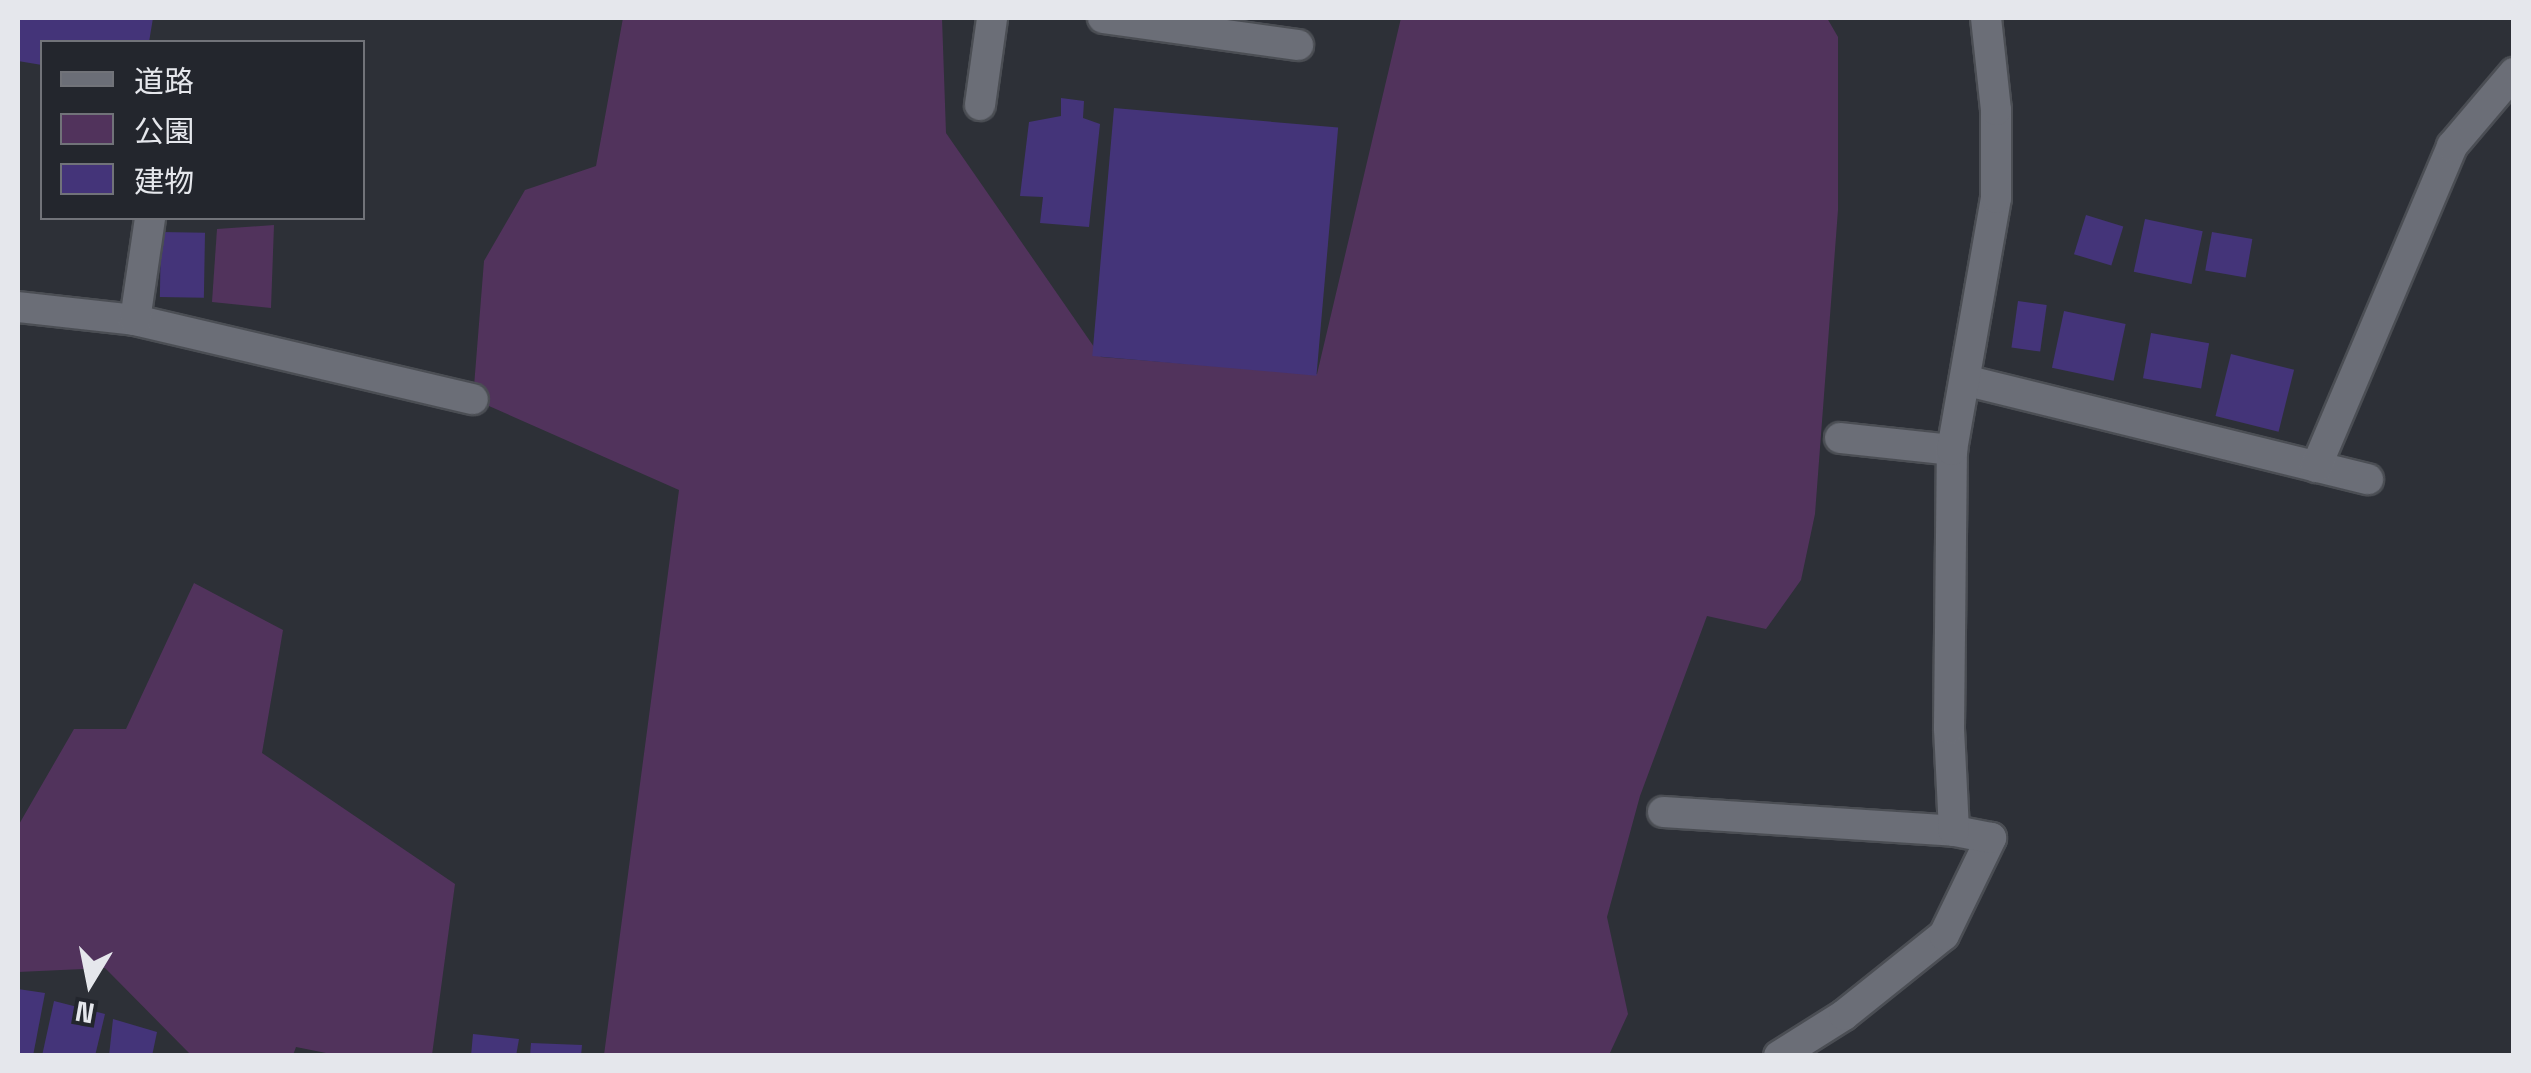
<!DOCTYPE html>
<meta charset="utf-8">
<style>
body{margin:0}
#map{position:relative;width:2531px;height:1073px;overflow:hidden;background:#2d3037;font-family:"Space Grotesk","Noto Sans JP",sans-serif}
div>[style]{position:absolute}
.green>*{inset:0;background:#51335c}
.building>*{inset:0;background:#443479;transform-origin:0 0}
.roads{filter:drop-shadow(2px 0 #4b4e54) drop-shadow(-2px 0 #4b4e54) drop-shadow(0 2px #4b4e54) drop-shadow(0 -2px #4b4e54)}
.minor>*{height:30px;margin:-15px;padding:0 15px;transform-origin:15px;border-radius:15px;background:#6b6e77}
span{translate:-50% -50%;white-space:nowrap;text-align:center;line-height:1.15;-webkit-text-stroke:8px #23262d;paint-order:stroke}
.frame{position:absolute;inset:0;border:20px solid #e5e7ec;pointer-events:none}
.legend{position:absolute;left:40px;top:40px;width:325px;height:180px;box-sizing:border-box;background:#23262d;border:2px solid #717379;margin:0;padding:12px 18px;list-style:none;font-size:30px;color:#e5e7ec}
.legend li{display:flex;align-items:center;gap:20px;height:50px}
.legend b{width:50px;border:2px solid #717379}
.north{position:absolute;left:40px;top:933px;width:100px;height:100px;-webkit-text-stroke:8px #23262d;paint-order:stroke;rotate:190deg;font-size:28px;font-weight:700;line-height:40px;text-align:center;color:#e5e7ec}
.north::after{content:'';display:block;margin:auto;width:35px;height:45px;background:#e5e7ec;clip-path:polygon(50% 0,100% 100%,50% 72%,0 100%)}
</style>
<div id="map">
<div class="green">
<div style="clip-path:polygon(623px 18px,942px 18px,946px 133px,1101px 357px,1317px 374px,1401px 18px,1827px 18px,1838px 37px,1838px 210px,1815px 514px,1801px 580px,1766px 629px,1707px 616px,1640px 796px,1607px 917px,1628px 1014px,1609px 1055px,604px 1055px,679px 490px,473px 399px,484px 261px,525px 190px,596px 166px)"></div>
<div style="clip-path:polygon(274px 225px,271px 308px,212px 302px,217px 229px)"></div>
<div style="clip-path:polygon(194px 583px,283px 630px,262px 753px,455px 884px,432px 1055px,336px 1055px,296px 1047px,293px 1055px,191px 1055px,105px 968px,18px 972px,18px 826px,74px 729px,126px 729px)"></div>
</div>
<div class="building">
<div style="clip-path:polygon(18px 18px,153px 18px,149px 42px,42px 42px,42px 65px,18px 61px)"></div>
<div style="clip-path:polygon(1061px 98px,1084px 101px,1083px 118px,1100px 124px,1089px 227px,1040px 223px,1043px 197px,1020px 196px,1029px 122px,1061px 116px)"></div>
<div style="left:1114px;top:108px;width:225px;height:249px;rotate:5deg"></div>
<div style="left:2086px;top:215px;width:39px;height:41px;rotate:17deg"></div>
<div style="left:2145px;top:219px;width:59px;height:54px;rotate:12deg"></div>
<div style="left:161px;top:232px;width:44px;height:65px;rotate:1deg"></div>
<div style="left:2212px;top:232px;width:41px;height:39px;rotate:10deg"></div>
<div style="left:2018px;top:301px;width:29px;height:47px;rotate:8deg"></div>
<div style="left:2064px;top:311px;width:63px;height:58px;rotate:12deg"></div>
<div style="left:2151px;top:333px;width:59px;height:46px;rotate:10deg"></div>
<div style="left:2231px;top:354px;width:65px;height:64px;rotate:14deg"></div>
<div style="clip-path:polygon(18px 989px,45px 993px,33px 1056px,18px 1056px)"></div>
<div style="clip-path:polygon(54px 1001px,105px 1014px,95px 1056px,42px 1056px)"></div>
<div style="clip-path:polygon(113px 1019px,157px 1032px,152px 1056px,109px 1056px)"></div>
<div style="clip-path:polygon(473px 1034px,519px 1039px,516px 1056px,471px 1056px)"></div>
<div style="clip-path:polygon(531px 1043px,582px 1045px,581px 1056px,530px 1056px)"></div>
</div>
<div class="roads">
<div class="minor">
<div style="left:1103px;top:18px;width:197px;rotate:7.9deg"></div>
<div style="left:980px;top:105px;width:88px;rotate:-82.1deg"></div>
<div style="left:18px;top:307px;width:118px;rotate:6.3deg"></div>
<div style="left:135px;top:320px;width:347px;rotate:13.2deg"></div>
<div style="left:135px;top:320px;width:103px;rotate:-81.6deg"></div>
<div style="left:1968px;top:381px;width:412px;rotate:13.8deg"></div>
<div style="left:1840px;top:438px;width:113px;rotate:6.1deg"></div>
<div style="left:2316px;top:467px;width:349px;rotate:-67deg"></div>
<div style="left:2452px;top:146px;width:96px;rotate:-49.7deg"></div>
<div style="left:1663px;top:812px;width:292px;rotate:3.7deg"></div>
<div style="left:1779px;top:1056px;width:77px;rotate:-32.2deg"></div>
<div style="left:1844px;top:1015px;width:128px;rotate:-38.7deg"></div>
<div style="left:1944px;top:935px;width:108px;rotate:-64.1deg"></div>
<div style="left:1991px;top:838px;width:38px;rotate:-169deg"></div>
<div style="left:1954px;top:831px;width:103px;rotate:-92.8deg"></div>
<div style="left:1949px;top:728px;width:278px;rotate:-89.4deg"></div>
<div style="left:1952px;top:450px;width:256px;rotate:-80.1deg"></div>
<div style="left:1996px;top:198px;width:88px;rotate:-90deg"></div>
<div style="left:1996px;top:110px;width:93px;rotate:-96.2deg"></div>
</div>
</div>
<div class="frame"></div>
<ul class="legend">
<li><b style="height:12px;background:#6b6e77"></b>道路</li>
<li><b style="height:28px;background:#51335c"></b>公園</li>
<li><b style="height:28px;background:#443479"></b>建物</li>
</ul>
<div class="north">N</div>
</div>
